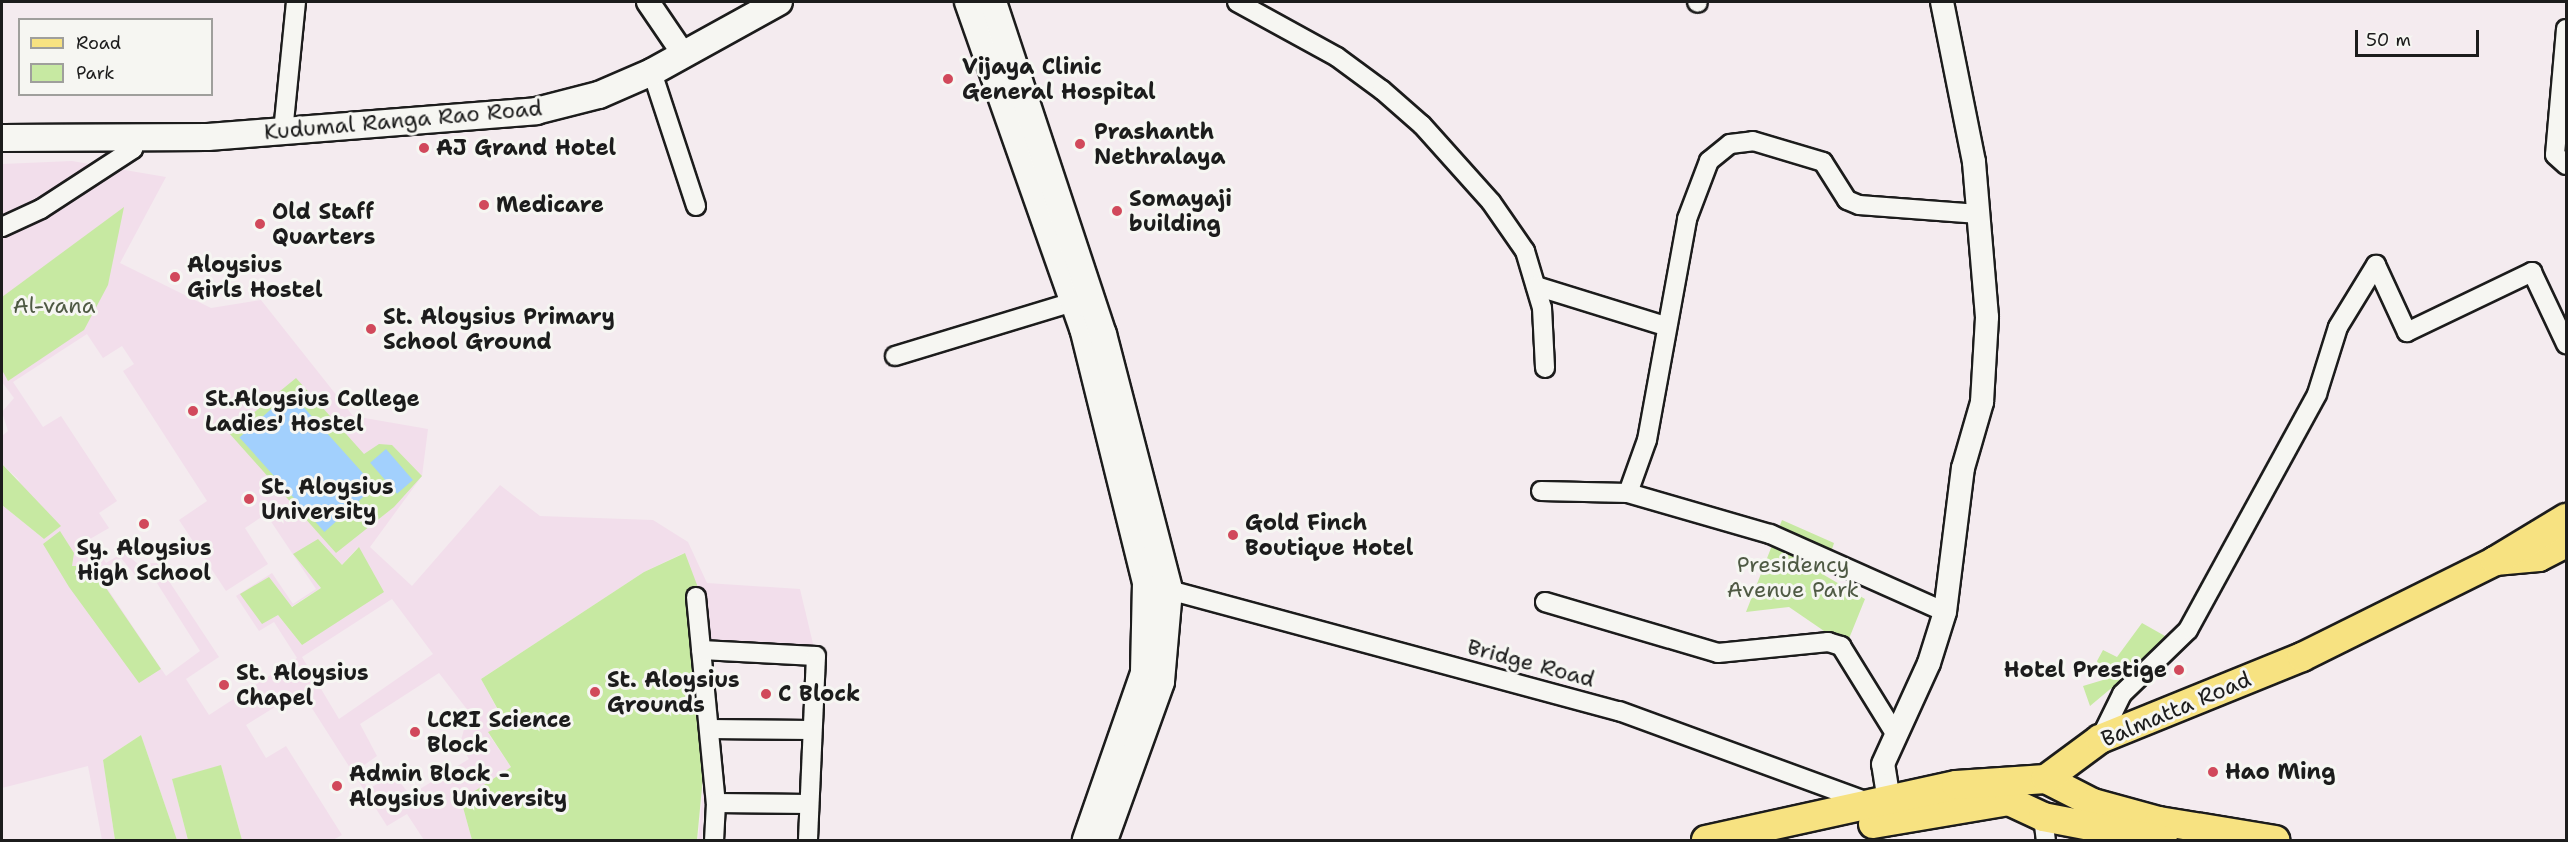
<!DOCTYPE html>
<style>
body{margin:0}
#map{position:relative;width:2568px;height:842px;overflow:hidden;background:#f4ebef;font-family:"Shantell Sans",sans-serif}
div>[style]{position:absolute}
.built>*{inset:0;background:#f2deeb}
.green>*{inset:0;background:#c7e9a2}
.water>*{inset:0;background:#a2d0fd;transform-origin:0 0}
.roads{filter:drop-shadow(2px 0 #1c1c1c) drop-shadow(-2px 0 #1c1c1c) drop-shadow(0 2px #1c1c1c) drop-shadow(0 -2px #1c1c1c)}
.minor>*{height:18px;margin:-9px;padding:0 9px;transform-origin:9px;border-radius:9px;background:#f6f6f2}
.tertiary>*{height:22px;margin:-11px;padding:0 11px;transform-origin:11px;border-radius:11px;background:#f6f6f2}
.secondary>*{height:26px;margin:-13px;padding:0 13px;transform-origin:13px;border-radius:13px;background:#f6f6f2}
.primary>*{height:28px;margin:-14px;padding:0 14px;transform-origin:14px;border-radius:14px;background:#f7e281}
.dots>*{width:16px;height:16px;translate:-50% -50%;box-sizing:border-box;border:3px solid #f6f6f2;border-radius:50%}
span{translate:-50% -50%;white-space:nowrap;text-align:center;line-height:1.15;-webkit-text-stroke:6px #f6f6f2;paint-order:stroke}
.poi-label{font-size:22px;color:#1c1c1c;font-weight:700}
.left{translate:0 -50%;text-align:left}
.right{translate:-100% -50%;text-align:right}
.street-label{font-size:22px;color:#1c1c1c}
.park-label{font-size:22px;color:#4f5a44}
.frame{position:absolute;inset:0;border:3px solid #1c1c1c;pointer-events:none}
.legend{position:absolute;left:18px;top:18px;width:195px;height:78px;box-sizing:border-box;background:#f6f6f2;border:2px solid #9f9f9c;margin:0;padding:8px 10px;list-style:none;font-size:18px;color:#1c1c1c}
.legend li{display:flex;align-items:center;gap:12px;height:30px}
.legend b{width:30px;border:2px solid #9f9f9c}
.scale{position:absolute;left:2355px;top:30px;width:124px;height:27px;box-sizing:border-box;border:3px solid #1c1c1c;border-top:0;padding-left:8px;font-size:18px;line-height:21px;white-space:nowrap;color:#1c1c1c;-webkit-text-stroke:4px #f6f6f2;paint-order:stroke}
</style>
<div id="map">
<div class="built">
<div style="clip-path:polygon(evenodd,72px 161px,166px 177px,120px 263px,211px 308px,261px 300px,353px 416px,428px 429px,422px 476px,370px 547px,412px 586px,500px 485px,540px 516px,653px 520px,688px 542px,707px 583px,800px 589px,814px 648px,710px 648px,702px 840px,698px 840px,704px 783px,684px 553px,644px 572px,481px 679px,506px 725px,488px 733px,511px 767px,461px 800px,472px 840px,424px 840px,407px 814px,387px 826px,301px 691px,246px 725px,266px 758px,286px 746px,342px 835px,333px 840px,242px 840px,221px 766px,172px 779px,188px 840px,177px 840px,141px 735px,103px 760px,115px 840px,102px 840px,88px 766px,2px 788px,2px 505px,44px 539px,18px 479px,2px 464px,2px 436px,8px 431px,2px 412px,14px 398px,2px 382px,3px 370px,8px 381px,7px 295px,2px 297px,2px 164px,72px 161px,87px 334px,103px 358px,122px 346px,134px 364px,123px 371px,207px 501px,179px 520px,226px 591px,268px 564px,245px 528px,266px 514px,316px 589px,293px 604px,272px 573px,236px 596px,259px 631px,274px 622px,297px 658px,209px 715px,186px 679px,219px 657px,157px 563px,138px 564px,124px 552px,106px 563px,90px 539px,109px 528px,99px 513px,117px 501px,61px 416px,43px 427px,13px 382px,87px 334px,72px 161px,358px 547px,302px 645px,278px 615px,321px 588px,293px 554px,342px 565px,358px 547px,72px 161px,121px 558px,135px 575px,148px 569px,200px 651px,166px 676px,97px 573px,121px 558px,72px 161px,392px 599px,433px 654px,339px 719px,302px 657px,392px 599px,72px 161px,439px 673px,469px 712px,462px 715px,466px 722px,460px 744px,469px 759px,410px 795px,394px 775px,368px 789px,357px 770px,377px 756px,360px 724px,439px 673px)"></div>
</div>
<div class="green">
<div style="clip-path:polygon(124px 207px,108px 285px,84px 330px,8px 381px,2px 370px,2px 297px)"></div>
<div style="clip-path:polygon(296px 378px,364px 454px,379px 444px,392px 445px,422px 476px,394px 507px,336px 553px,229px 433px)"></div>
<div style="clip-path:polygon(2px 464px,61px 526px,44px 539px,2px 505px)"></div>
<div style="clip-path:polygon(1782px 520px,1834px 543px,1824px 575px,1865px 599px,1846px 646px,1789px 607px,1746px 612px)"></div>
<div style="clip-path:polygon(60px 531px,74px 553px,72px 566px,86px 566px,106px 588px,161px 669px,139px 683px,69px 587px,43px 544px)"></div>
<div style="clip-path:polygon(318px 539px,342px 565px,359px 547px,384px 592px,302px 645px,278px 615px,262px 624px,240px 594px,269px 577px,292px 607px,321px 588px,293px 554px)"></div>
<div style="clip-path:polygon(685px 553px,708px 614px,702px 642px,705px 756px,697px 840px,472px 840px,461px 800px,511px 767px,488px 732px,506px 724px,481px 679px,644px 572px)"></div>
<div style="clip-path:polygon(2142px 623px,2165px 636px,2164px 644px,2090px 706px,2083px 686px,2103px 680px,2097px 661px,2103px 650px,2117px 657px)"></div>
<div style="clip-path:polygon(141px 735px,177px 840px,115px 840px,103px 760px)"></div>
<div style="clip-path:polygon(221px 765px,242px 840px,188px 840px,172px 779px)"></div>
</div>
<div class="water">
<div style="left:290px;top:392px;width:127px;height:68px;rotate:48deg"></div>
<div style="left:386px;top:449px;width:41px;height:21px;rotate:49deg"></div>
</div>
<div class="roads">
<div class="minor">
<div style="left:1237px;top:2px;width:114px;rotate:28.8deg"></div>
<div style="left:1337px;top:57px;width:56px;rotate:36.3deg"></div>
<div style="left:1382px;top:90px;width:53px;rotate:41.2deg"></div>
<div style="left:1422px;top:125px;width:103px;rotate:48.1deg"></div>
<div style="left:1491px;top:202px;width:60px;rotate:55.2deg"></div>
<div style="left:1525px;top:251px;width:59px;rotate:73.4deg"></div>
<div style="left:1542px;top:308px;width:60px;rotate:87.1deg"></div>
<div style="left:1697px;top:2px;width:1px;rotate:45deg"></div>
<div style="left:2566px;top:29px;width:126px;rotate:95deg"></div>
<div style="left:2555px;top:155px;width:15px;rotate:42deg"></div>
<div style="left:652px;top:72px;width:141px;rotate:71.8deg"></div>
<div style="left:283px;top:132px;width:131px;rotate:-84.3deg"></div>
<div style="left:2px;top:227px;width:43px;rotate:-24.8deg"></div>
<div style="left:41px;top:209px;width:110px;rotate:-33.1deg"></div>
<div style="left:133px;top:149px;width:11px;rotate:-80deg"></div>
<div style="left:1536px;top:286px;width:135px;rotate:17.2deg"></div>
<div style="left:895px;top:356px;width:186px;rotate:-16.9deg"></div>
<div style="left:1541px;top:491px;width:87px;rotate:1.3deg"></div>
<div style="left:1628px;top:493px;width:148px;rotate:16.1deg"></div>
<div style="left:1770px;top:534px;width:192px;rotate:24deg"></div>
<div style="left:1628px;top:493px;width:56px;rotate:-70.3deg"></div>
<div style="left:1647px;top:440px;width:225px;rotate:-79.7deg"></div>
<div style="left:1687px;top:219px;width:62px;rotate:-69.2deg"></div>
<div style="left:1709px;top:161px;width:27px;rotate:-39deg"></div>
<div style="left:1730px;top:144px;width:23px;rotate:-7deg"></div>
<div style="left:1753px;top:141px;width:73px;rotate:16.7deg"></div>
<div style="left:1823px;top:162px;width:45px;rotate:57.7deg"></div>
<div style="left:1847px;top:200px;width:13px;rotate:23deg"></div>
<div style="left:1859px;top:205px;width:120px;rotate:4.3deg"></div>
<div style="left:1169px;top:590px;width:466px;rotate:15.1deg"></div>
<div style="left:1619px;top:711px;width:267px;rotate:20.1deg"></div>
<div style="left:696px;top:597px;width:207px;rotate:84.5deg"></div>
<div style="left:716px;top:803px;width:37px;rotate:93deg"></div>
<div style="left:1545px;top:602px;width:180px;rotate:16.4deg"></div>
<div style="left:1718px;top:653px;width:111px;rotate:-5.7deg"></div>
<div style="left:1828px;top:642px;width:14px;rotate:17deg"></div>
<div style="left:1841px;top:646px;width:105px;rotate:58.3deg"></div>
<div style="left:701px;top:650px;width:115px;rotate:3deg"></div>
<div style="left:816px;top:656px;width:184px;rotate:92.5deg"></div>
<div style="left:709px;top:729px;width:102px;rotate:0.6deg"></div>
<div style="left:2100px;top:739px;width:50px;rotate:-63.9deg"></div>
<div style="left:2122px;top:694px;width:92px;rotate:-44.1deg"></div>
<div style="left:2188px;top:630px;width:269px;rotate:-61.3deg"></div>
<div style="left:2317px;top:394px;width:70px;rotate:-72.6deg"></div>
<div style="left:2338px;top:327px;width:73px;rotate:-58.5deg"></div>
<div style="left:2376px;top:265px;width:74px;rotate:65.2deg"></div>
<div style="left:2407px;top:332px;width:139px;rotate:-25.6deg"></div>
<div style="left:2532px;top:272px;width:80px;rotate:64.7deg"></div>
<div style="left:716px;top:803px;width:93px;rotate:0.6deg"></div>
<div style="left:2043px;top:817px;width:23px;rotate:83deg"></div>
</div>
<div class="tertiary">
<div style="left:648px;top:2px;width:64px;rotate:55.8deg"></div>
<div style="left:1889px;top:801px;width:37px;rotate:-99deg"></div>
<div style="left:1883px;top:764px;width:111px;rotate:-65.5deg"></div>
<div style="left:1929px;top:663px;width:53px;rotate:-72.6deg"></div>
<div style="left:1945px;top:612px;width:145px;rotate:-82.9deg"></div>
<div style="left:1963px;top:468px;width:69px;rotate:-73.9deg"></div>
<div style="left:1982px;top:402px;width:85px;rotate:-86.6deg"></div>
<div style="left:1987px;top:317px;width:156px;rotate:-94.8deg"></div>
<div style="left:1974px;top:162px;width:163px;rotate:-101.3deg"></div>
</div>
<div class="secondary">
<div style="left:968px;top:2px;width:346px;rotate:70.6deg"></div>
<div style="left:1083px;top:328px;width:263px;rotate:76.1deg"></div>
<div style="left:1146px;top:583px;width:90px;rotate:91.3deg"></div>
<div style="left:1144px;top:673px;width:177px;rotate:109.2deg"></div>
<div style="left:993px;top:2px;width:350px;rotate:71.7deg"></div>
<div style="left:1103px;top:334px;width:264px;rotate:75.5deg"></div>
<div style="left:1169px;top:590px;width:92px;rotate:95deg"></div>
<div style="left:1161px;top:682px;width:168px;rotate:109.8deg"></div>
<div style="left:2px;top:138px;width:206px;rotate:-0.3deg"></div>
<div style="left:208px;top:137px;width:329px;rotate:-4.5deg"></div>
<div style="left:536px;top:111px;width:65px;rotate:-14.3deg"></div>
<div style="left:599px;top:95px;width:58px;rotate:-23.5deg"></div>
<div style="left:652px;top:72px;width:145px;rotate:-28.9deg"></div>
</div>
<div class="primary">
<div style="left:2495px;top:561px;width:44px;rotate:-5.2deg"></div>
<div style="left:2539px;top:557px;width:30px;rotate:-27deg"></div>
<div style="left:2046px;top:779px;width:53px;rotate:27.1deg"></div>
<div style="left:2093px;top:803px;width:68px;rotate:15.3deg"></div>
<div style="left:2159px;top:821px;width:118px;rotate:9.3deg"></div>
<div style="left:1873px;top:824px;width:138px;rotate:-9.6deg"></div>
<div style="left:2009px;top:801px;width:38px;rotate:25deg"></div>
<div style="left:2043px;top:817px;width:122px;rotate:10.9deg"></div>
<div style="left:1706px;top:840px;width:256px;rotate:-12.4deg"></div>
<div style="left:1956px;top:785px;width:90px;rotate:-3.8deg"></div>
<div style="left:2046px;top:779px;width:67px;rotate:-36.5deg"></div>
<div style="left:2100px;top:739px;width:218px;rotate:-22.1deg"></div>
<div style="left:2302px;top:657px;width:216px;rotate:-26.4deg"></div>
<div style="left:2495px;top:561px;width:83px;rotate:-31.2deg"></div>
</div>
</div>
<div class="dots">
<div style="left:948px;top:79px;background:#d1495b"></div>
<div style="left:1080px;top:144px;background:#d1495b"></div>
<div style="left:424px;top:148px;background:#d1495b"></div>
<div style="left:484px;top:205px;background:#d1495b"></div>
<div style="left:1117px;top:211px;background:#d1495b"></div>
<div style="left:260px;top:224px;background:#d1495b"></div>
<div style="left:175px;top:277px;background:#d1495b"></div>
<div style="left:371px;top:329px;background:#d1495b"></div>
<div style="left:193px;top:411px;background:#d1495b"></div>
<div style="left:249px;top:499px;background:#d1495b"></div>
<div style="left:144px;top:524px;background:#d1495b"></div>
<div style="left:1233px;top:535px;background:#d1495b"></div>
<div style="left:2179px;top:670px;background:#d1495b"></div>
<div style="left:224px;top:685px;background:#d1495b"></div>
<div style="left:595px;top:692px;background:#d1495b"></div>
<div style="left:766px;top:694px;background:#d1495b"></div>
<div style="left:415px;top:732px;background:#d1495b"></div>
<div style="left:2213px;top:772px;background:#d1495b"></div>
<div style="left:337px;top:786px;background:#d1495b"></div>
</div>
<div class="poi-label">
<span class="left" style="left:962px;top:79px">Vijaya Clinic<br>General Hospital</span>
<span class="left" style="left:1094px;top:144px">Prashanth<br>Nethralaya</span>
<span class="left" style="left:436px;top:148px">AJ Grand Hotel</span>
<span class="left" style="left:1129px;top:211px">Somayaji<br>building</span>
<span class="left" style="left:496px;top:205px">Medicare</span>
<span class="left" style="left:272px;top:224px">Old Staff<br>Quarters</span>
<span class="left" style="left:187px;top:277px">Aloysius<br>Girls Hostel</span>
<span class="left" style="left:383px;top:329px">St. Aloysius Primary<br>School Ground</span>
<span class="left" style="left:205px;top:411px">St.Aloysius College<br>Ladies' Hostel</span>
<span class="left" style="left:261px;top:499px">St. Aloysius<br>University</span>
<span class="left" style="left:1245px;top:535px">Gold Finch<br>Boutique Hotel</span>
<span style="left:144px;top:560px">Sy. Aloysius<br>High School</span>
<span class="right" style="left:2167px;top:670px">Hotel Prestige</span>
<span class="left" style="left:236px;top:685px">St. Aloysius<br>Chapel</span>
<span class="left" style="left:607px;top:692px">St. Aloysius<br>Grounds</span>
<span class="left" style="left:778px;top:694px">C Block</span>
<span class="left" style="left:427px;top:732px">LCRI Science<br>Block</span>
<span class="left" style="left:2225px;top:772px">Hao Ming</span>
<span class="left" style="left:349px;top:786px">Admin Block -<br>Aloysius University</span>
</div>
<div class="street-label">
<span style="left:403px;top:120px;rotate:-5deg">Kudumal Ranga Rao Road</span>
<span style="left:1531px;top:663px;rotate:15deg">Bridge Road</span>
<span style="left:2176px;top:709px;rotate:-23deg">Balmatta Road</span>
</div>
<div class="park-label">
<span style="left:54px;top:306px">Al-vana</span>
<span style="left:1793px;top:577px">Presidency<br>Avenue Park</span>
</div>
<div class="frame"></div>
<ul class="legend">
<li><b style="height:8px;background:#f7e281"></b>Road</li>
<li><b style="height:16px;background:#c7e9a2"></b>Park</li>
</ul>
<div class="scale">50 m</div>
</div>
